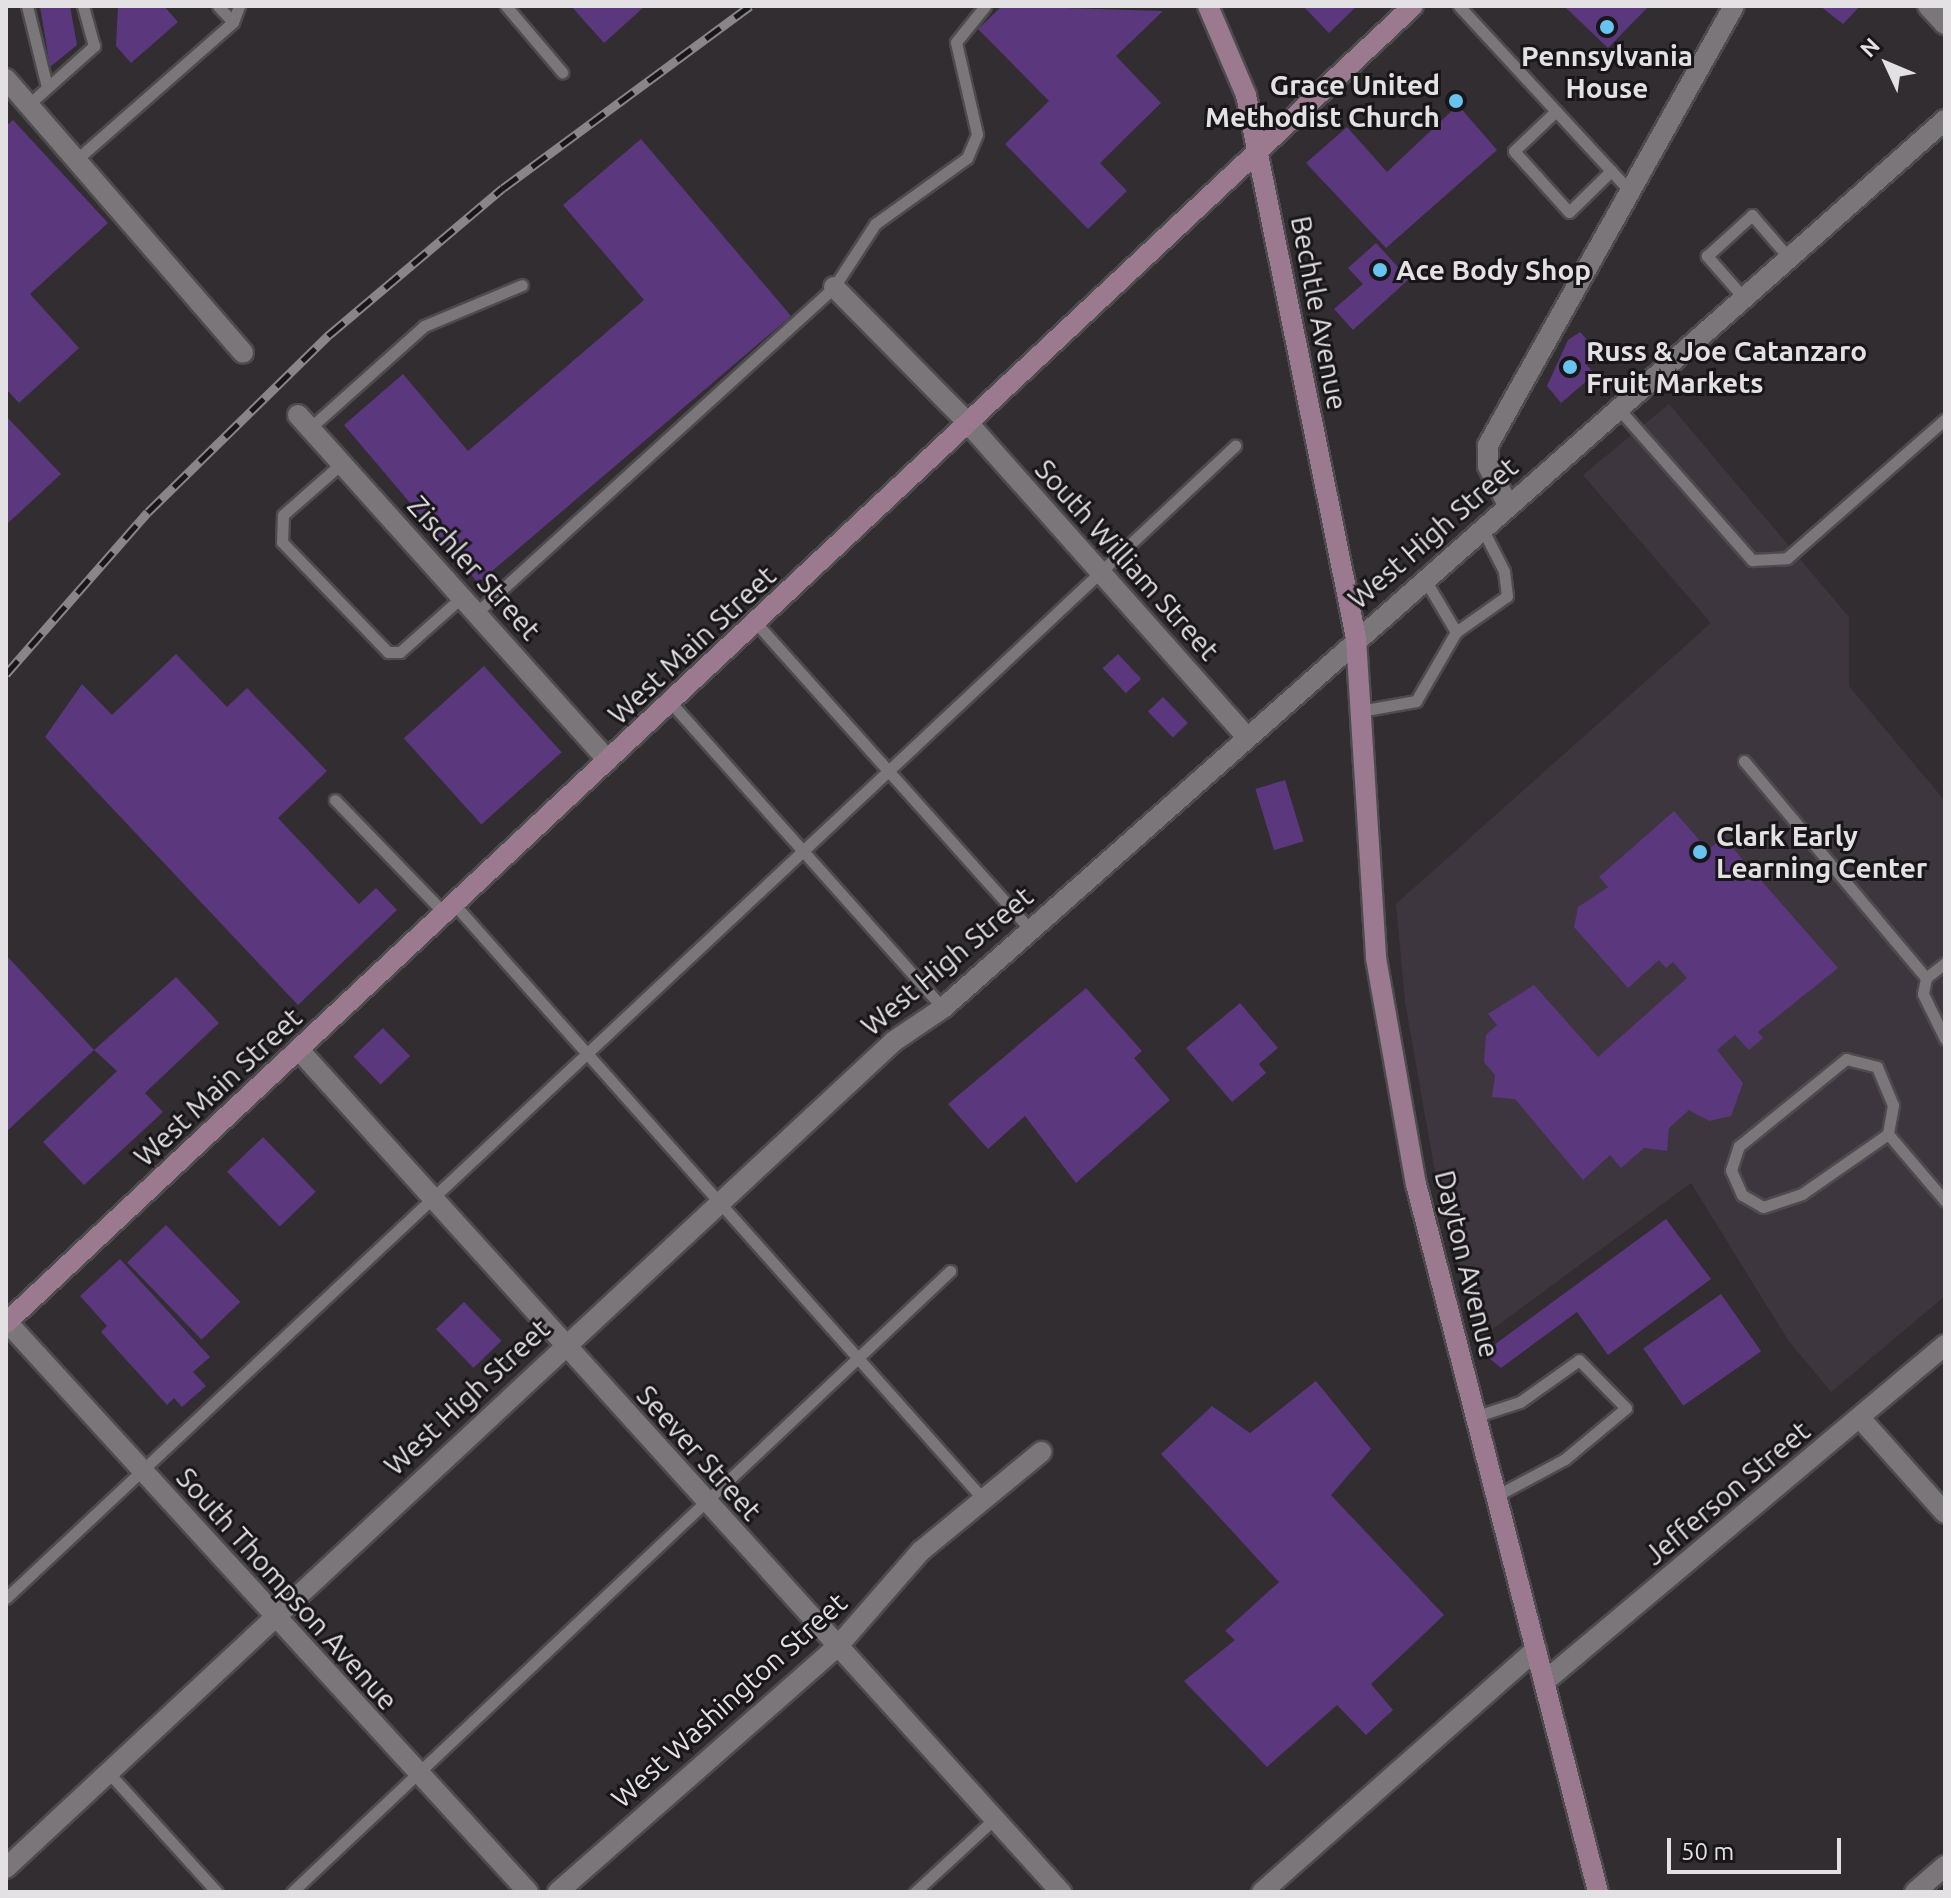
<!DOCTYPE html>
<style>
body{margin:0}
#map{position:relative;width:1951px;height:1898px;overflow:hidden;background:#312d31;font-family:Ubuntu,sans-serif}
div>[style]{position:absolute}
.built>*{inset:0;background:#3e363e}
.building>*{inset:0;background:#5b377d;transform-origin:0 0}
.roads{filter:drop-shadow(2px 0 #4e4b4e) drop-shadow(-2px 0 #4e4b4e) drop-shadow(0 2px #4e4b4e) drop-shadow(0 -2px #4e4b4e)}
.lane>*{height:11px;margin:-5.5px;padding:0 5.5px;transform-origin:5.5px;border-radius:5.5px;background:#7a767a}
.street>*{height:20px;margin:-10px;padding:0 10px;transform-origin:10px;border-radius:10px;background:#7a767a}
.secondary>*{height:20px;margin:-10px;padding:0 10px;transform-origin:10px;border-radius:10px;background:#9b798f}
.rail>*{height:9px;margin-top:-4.5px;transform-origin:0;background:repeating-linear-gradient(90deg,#181618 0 18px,#898689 0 36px);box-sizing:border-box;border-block:2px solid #898689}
.dots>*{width:22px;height:22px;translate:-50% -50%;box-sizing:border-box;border:4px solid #181618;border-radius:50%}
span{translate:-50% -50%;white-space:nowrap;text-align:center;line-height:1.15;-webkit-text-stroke:6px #181618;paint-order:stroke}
.poi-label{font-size:28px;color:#e3e1e3;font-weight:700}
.right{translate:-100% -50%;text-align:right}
.left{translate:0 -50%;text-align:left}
.street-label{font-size:28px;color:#e3e1e3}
.frame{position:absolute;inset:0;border:8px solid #e3e1e3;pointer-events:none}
.north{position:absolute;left:1847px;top:24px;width:80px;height:80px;-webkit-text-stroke:6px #181618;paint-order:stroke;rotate:314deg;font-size:22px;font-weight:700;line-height:32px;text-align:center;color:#e3e1e3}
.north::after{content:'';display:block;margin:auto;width:28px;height:36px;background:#e3e1e3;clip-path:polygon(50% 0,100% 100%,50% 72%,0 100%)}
.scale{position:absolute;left:1667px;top:1838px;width:174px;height:36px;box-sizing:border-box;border:4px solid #e3e1e3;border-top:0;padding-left:10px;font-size:24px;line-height:28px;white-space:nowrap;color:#e3e1e3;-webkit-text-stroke:6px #181618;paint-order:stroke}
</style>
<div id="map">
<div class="built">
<div style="clip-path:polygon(1669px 404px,1849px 617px,1849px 686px,1945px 801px,1945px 1296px,1831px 1392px,1788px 1340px,1691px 1183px,1479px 1339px,1438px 1189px,1405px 1002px,1396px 904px,1711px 623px,1583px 475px)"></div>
</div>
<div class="building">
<div style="clip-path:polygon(40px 6px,70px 6px,77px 45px,50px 67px)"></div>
<div style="clip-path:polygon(118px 6px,164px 6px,178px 22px,131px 63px,116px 46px)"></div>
<div style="clip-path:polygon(571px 6px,645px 6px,604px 43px)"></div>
<div style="clip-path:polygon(1002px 6px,1163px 11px,1116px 56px,1161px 103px,1100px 163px,1127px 191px,1088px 229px,1005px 144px,1049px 101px,978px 29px)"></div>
<div style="clip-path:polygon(1303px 6px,1357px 6px,1329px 33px)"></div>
<div style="clip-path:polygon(1564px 6px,1649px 6px,1608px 48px)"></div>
<div style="clip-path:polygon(1820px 6px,1860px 6px,1843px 24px)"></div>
<div style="clip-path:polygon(1458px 105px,1497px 150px,1386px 248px,1306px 163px,1347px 127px,1387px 172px)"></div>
<div style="clip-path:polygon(13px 120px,108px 223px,30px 294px,79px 348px,19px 403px,6px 389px,6px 126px)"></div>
<div style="clip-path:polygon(641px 139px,791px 316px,478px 583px,344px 425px,403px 374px,468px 451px,644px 300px,563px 205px)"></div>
<div style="clip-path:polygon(1376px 243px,1409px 279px,1353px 330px,1334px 309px,1363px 284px,1348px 268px)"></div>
<div style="clip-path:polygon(1580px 332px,1598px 352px,1585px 363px,1595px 374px,1561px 403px,1547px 386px,1568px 340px)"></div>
<div style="clip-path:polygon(6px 416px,61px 474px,6px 525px)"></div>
<div style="clip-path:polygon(176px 654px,227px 707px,247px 688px,327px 771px,278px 818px,359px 904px,376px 888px,397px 910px,298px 1005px,45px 737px,82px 684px,112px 715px)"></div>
<div style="left:1118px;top:654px;width:34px;height:21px;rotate:47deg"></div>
<div style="left:484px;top:666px;width:116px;height:108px;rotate:48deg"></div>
<div style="left:1163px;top:697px;width:36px;height:21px;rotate:46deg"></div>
<div style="left:1285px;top:780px;width:64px;height:31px;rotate:73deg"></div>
<div style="clip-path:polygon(1674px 811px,1708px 850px,1723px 837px,1838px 968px,1758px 1032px,1763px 1038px,1749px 1050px,1735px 1035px,1717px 1050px,1743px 1083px,1731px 1116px,1709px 1121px,1689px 1110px,1669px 1128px,1667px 1151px,1644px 1148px,1621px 1168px,1610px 1155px,1583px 1180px,1515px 1099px,1492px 1097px,1495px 1075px,1484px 1062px,1486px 1035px,1497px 1025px,1488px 1014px,1534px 985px,1598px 1057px,1687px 978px,1673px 962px,1666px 968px,1659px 960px,1628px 988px,1574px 927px,1578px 907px,1608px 887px,1599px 877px)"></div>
<div style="clip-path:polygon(6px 955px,94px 1050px,6px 1132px)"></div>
<div style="clip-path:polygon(176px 977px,219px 1023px,145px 1093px,163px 1112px,84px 1185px,43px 1142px,117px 1071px,94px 1050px)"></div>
<div style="clip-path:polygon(1086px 988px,1142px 1051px,1134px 1058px,1170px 1100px,1076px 1183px,1025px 1116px,988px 1149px,948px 1104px)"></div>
<div style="clip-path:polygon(1240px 1003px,1278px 1048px,1259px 1064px,1266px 1073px,1232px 1102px,1186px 1048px)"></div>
<div style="left:383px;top:1028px;width:39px;height:41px;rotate:46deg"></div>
<div style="left:263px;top:1137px;width:76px;height:50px;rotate:46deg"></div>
<div style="clip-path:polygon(1666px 1219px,1711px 1279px,1608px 1355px,1577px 1312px,1501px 1368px,1483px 1353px)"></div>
<div style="left:166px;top:1225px;width:107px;height:54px;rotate:46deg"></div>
<div style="clip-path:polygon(120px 1259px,210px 1357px,193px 1372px,206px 1386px,182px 1407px,174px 1398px,167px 1405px,101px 1332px,107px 1326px,80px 1296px)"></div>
<div style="left:1721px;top:1294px;width:70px;height:95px;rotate:55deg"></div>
<div style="left:464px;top:1302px;width:54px;height:39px;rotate:46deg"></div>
<div style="clip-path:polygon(1316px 1381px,1371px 1449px,1331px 1495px,1444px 1615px,1371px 1684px,1393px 1710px,1366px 1735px,1337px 1705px,1267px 1767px,1184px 1681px,1235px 1640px,1225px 1631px,1279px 1582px,1161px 1454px,1212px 1406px,1250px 1433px)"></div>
</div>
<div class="roads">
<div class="lane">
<div style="left:27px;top:6px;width:83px;rotate:76.1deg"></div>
<div style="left:218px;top:6px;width:22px;rotate:47deg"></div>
<div style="left:506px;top:6px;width:87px;rotate:49.7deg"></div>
<div style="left:1459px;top:6px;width:249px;rotate:47.3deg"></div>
<div style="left:28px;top:105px;width:89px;rotate:-41.8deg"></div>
<div style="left:94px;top:46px;width:41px;rotate:-105.4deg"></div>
<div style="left:1556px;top:111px;width:58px;rotate:136.4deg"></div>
<div style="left:1514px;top:151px;width:82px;rotate:48deg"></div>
<div style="left:1569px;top:212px;width:59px;rotate:-44.3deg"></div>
<div style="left:76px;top:160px;width:209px;rotate:-41.3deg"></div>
<div style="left:233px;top:22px;width:17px;rotate:-69deg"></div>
<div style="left:1743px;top:297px;width:55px;rotate:-131.3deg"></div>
<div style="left:1707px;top:256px;width:61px;rotate:-42.3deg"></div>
<div style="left:1752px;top:215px;width:57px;rotate:49.3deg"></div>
<div style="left:1618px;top:408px;width:203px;rotate:48.6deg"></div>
<div style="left:1752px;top:560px;width:35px;rotate:-3deg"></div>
<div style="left:1787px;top:558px;width:210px;rotate:-41.3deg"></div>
<div style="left:310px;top:428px;width:153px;rotate:-41.8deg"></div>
<div style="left:424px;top:326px;width:106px;rotate:-22.7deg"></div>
<div style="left:342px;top:463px;width:79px;rotate:138.6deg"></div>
<div style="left:283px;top:515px;width:27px;rotate:92deg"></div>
<div style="left:282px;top:542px;width:153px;rotate:46.1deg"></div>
<div style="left:388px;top:652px;width:12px"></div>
<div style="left:400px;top:652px;width:83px;rotate:-41.6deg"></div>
<div style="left:1424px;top:578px;width:63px;rotate:59.3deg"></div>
<div style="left:476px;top:613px;width:484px;rotate:-42.3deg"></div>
<div style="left:834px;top:287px;width:75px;rotate:-56.9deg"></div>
<div style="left:875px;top:224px;width:113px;rotate:-35.7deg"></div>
<div style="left:967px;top:158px;width:26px;rotate:-67deg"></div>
<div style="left:977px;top:134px;width:94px;rotate:-102.9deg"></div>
<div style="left:956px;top:42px;width:46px;rotate:-51.1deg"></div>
<div style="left:757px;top:624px;width:409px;rotate:48.2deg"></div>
<div style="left:672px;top:704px;width:407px;rotate:48.3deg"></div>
<div style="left:1360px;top:711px;width:57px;rotate:-10.1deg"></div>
<div style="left:1416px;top:701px;width:80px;rotate:-59.9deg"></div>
<div style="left:1456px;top:632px;width:62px;rotate:-35.2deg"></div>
<div style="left:1507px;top:596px;width:25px;rotate:-97deg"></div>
<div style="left:1504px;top:571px;width:48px;rotate:-117.1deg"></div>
<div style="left:1744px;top:761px;width:283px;rotate:50deg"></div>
<div style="left:335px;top:800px;width:157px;rotate:46deg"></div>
<div style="left:454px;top:904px;width:798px;rotate:48.35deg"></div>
<div style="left:1945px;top:963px;width:24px;rotate:142deg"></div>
<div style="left:1926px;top:978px;width:16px;rotate:101deg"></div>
<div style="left:1923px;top:994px;width:50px;rotate:63.9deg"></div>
<div style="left:1846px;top:1059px;width:32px;rotate:14deg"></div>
<div style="left:1877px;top:1067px;width:41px;rotate:67.2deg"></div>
<div style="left:1893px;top:1105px;width:29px;rotate:100deg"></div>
<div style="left:1888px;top:1134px;width:105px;rotate:145.1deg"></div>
<div style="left:1802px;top:1194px;width:41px;rotate:161.6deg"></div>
<div style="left:1763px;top:1207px;width:24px;rotate:-150deg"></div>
<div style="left:1742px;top:1195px;width:27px;rotate:-114deg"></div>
<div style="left:1731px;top:1170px;width:25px;rotate:-72deg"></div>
<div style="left:1739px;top:1146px;width:138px;rotate:-39.1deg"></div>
<div style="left:1888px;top:1134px;width:88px;rotate:49.6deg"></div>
<div style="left:1477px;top:1416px;width:45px;rotate:-18deg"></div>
<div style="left:1520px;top:1402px;width:72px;rotate:-35.4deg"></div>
<div style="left:1579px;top:1360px;width:67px;rotate:45.6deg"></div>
<div style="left:1626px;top:1408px;width:80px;rotate:140.1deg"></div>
<div style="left:1565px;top:1459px;width:76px;rotate:151.8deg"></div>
<div style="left:6px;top:1598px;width:1685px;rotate:-43.15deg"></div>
<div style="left:108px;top:1772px;width:162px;rotate:47.8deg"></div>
<div style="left:292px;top:1892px;width:905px;rotate:-43.34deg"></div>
<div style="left:915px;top:1892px;width:108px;rotate:-42.7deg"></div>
</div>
<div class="street">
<div style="left:1928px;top:6px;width:25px;rotate:47deg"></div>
<div style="left:6px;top:79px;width:362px;rotate:49.1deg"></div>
<div style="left:834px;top:287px;width:191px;rotate:45.4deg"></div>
<div style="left:968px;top:423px;width:417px;rotate:48.4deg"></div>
<div style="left:298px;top:415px;width:464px;rotate:48.1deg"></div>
<div style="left:1508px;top:505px;width:44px;rotate:-117.1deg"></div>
<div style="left:1488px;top:466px;width:21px;rotate:-90deg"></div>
<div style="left:1488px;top:445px;width:503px;rotate:-60.74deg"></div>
<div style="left:299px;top:1050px;width:1136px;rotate:47.86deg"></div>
<div style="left:7px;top:1322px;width:772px;rotate:47.57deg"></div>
<div style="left:1860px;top:1418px;width:127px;rotate:48.2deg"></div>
<div style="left:1544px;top:1682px;width:524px;rotate:-40.04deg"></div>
<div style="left:6px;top:1868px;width:1213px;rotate:-42.96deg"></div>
<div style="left:894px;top:1041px;width:59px;rotate:-34deg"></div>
<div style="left:943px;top:1008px;width:1339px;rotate:-41.55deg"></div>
<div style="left:558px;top:1892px;width:373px;rotate:-41.3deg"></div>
<div style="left:838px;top:1646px;width:126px;rotate:-48.9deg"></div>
<div style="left:921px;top:1551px;width:156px;rotate:-39.5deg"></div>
<div style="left:1262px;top:1892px;width:366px;rotate:-41.5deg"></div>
<div style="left:1915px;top:1892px;width:40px;rotate:-41deg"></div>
</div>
<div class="secondary">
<div style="left:1208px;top:6px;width:97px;rotate:66.9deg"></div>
<div style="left:1246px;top:95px;width:554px;rotate:78.55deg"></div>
<div style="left:1356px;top:638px;width:321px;rotate:86.4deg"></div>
<div style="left:1376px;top:958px;width:230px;rotate:80deg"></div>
<div style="left:1416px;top:1184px;width:731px;rotate:75.58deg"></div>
<div style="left:6px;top:1323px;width:1927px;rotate:-43.11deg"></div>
</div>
</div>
<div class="rail">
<div style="left:6px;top:674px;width:215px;rotate:-48.8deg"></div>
<div style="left:148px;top:512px;width:255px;rotate:-44.4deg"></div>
<div style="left:330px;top:334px;width:226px;rotate:-40.2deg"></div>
<div style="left:503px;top:188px;width:307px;rotate:-36.4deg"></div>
</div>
<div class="dots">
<div style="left:1607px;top:27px;background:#67c4f0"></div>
<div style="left:1456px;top:101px;background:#67c4f0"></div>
<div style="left:1380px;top:270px;background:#67c4f0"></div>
<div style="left:1570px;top:367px;background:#67c4f0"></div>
<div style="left:1700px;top:852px;background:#67c4f0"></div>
</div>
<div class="poi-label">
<span style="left:1607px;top:72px">Pennsylvania<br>House</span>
<span class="right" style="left:1440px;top:101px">Grace United<br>Methodist Church</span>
<span class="left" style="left:1396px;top:270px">Ace Body Shop</span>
<span class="left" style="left:1586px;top:367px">Russ &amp; Joe Catanzaro<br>Fruit Markets</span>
<span class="left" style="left:1716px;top:852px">Clark Early<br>Learning Center</span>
</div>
<div class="street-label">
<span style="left:1319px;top:313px;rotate:79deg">Bechtle Avenue</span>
<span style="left:1433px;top:533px;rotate:-41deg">West High Street</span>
<span style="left:1127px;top:560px;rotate:48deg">South William Street</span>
<span style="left:474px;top:568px;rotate:48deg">Zischler Street</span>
<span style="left:692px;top:645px;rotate:-43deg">West Main Street</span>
<span style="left:947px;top:961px;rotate:-40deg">West High Street</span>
<span style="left:218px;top:1087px;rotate:-43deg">West Main Street</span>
<span style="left:1467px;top:1264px;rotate:76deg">Dayton Avenue</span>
<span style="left:467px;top:1397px;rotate:-43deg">West High Street</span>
<span style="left:699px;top:1453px;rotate:48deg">Seever Street</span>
<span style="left:1727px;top:1493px;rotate:-40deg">Jefferson Street</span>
<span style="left:287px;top:1589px;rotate:48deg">South Thompson Avenue</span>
<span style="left:729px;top:1700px;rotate:-42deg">West Washington Street</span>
</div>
<div class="frame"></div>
<div class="north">N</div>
<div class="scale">50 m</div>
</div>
